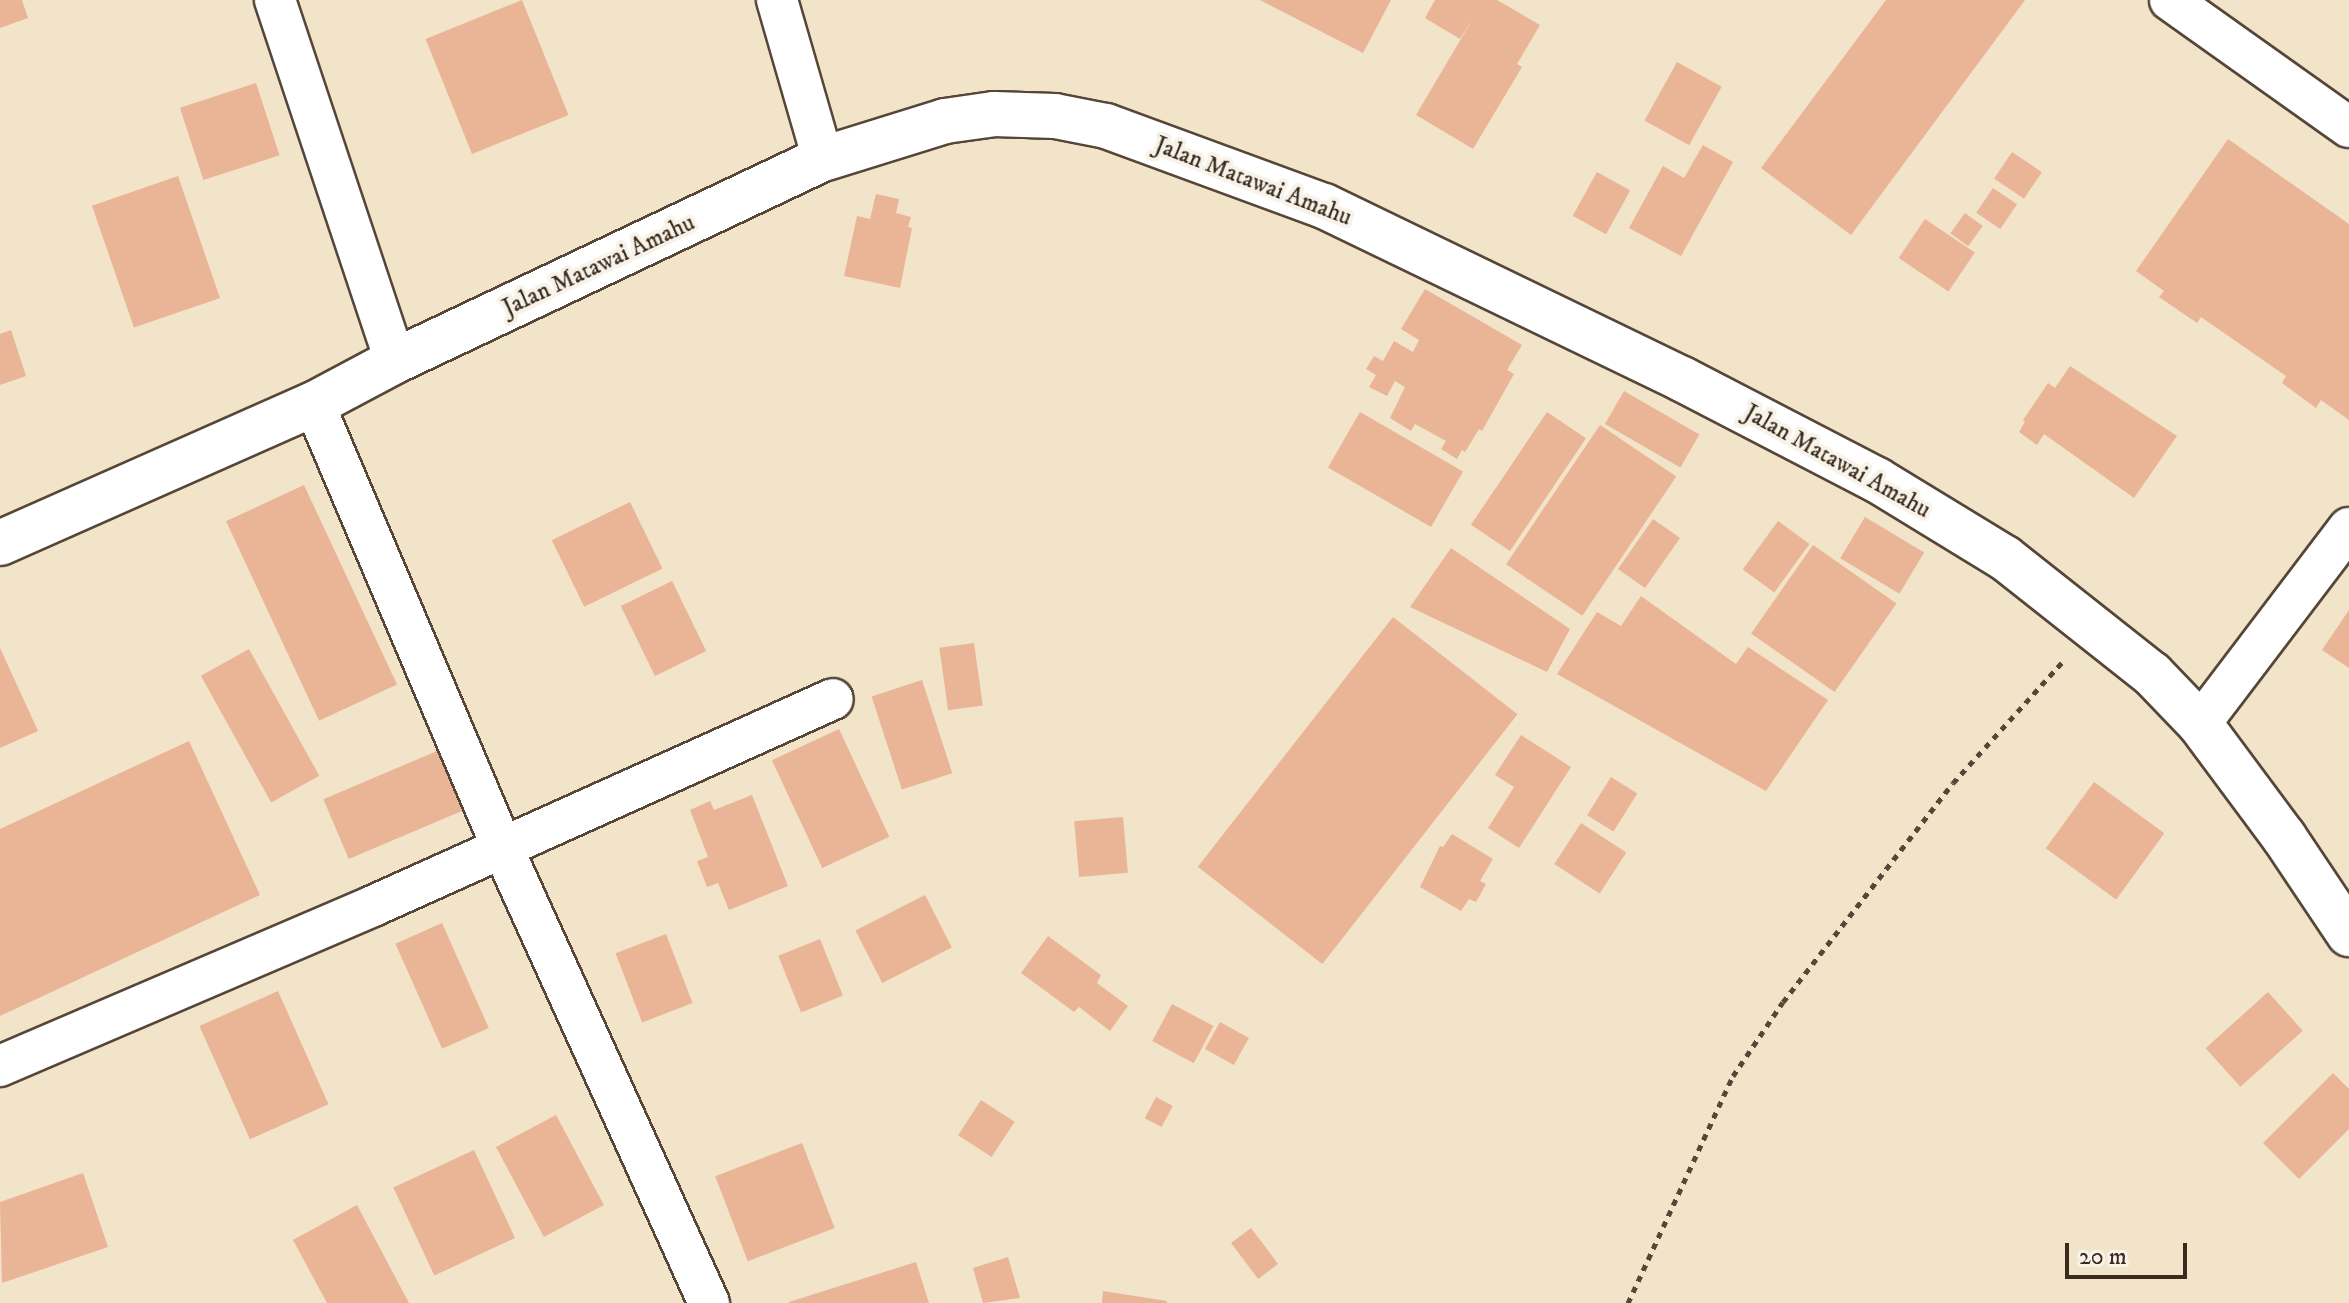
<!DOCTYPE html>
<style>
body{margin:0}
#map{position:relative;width:2349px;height:1303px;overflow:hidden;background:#f1e4c9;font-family:"IM FELL DW Pica",serif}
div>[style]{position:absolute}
.building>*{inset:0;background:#eab496;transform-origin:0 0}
.path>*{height:5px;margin-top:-2.5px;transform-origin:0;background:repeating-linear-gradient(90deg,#564638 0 6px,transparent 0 12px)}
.roads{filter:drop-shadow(2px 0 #564638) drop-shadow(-2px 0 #564638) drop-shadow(0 2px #564638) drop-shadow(0 -2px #564638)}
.minor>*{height:40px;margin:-20px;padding:0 20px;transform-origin:20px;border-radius:20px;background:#fff}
.highway>*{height:44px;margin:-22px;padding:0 22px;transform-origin:22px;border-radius:22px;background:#fff}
span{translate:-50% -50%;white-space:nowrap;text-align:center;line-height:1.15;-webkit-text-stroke:8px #f7f3e8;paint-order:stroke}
.street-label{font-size:24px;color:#3b2a1e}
.scale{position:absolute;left:2065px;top:1243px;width:122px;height:36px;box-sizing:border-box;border:4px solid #3b2a1e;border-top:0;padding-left:10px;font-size:24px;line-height:28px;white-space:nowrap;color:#3b2a1e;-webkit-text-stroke:6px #f7f3e8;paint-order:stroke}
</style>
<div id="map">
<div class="building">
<div style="clip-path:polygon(0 0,22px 0,28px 18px,0 28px)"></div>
<div style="left:522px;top:0;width:124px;height:104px;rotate:68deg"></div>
<div style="clip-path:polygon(1260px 0,1391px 0,1363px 53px)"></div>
<div style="clip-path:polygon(1435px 0,1497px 0,1540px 25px,1517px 64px,1522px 67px,1473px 149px,1416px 115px,1474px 17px,1460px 39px,1425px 18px)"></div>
<div style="clip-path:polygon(1886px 0,2025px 0,1851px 235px,1761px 168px)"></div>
<div style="left:1677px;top:62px;width:51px;height:67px;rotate:29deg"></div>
<div style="left:256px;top:83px;width:76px;height:80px;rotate:72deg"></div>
<div style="clip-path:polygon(2228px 139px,2349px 224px,2349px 420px,2321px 400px,2316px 408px,2282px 383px,2286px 376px,2201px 317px,2197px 323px,2159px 297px,2164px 291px,2136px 271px)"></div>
<div style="clip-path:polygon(1703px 145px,1733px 162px,1681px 256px,1629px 228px,1663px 166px,1684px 178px)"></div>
<div style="left:2012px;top:152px;width:36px;height:32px;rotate:34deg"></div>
<div style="left:1597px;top:172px;width:38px;height:50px;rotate:29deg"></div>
<div style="left:178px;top:176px;width:129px;height:91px;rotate:71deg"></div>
<div style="left:1993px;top:188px;width:29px;height:30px;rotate:34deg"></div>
<div style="clip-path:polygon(876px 194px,899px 199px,896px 213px,911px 217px,908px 227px,912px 228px,900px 288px,844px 276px,857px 216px,870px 219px)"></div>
<div style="left:1965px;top:213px;width:22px;height:25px;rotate:36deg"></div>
<div style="left:1925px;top:219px;width:60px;height:47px;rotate:34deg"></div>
<div style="clip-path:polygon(1425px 289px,1522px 345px,1507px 370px,1514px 374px,1482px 431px,1479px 429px,1465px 452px,1462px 450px,1457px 459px,1441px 449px,1446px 441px,1415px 424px,1411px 431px,1390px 418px,1405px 387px,1395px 381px,1387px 396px,1369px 387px,1376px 375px,1366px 369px,1374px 356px,1383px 361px,1394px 341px,1413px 352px,1419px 340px,1401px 329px)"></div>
<div style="clip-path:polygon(11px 330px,26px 376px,0 385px,0 334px)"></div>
<div style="clip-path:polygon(2070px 366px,2177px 436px,2134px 498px,2044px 434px,2037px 445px,2019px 432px,2025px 422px,2023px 420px,2048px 383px,2055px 388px)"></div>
<div style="left:1624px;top:391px;width:87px;height:38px;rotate:30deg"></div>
<div style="left:1360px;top:412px;width:119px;height:64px;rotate:30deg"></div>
<div style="left:1547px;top:412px;width:47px;height:136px;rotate:34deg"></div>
<div style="left:1600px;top:425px;width:92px;height:168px;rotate:34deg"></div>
<div style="left:304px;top:485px;width:220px;height:86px;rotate:65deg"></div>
<div style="left:630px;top:502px;width:74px;height:87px;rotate:64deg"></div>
<div style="left:1865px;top:517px;width:69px;height:48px;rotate:31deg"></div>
<div style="left:1653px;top:519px;width:33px;height:61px;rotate:35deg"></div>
<div style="left:1778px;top:521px;width:39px;height:60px;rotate:36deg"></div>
<div style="left:1813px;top:545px;width:102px;height:108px;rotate:35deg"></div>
<div style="clip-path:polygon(1451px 548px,1570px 629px,1547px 672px,1410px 607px)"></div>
<div style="left:672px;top:581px;width:78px;height:57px;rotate:64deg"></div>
<div style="clip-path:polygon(1641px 596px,1736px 664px,1748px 647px,1828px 700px,1766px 791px,1557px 674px,1597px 612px,1621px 626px)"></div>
<div style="clip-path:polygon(2349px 610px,2349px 668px,2322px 650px)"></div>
<div style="left:1393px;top:617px;width:158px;height:317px;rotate:38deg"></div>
<div style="left:974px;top:643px;width:63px;height:35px;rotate:82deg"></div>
<div style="clip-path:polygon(0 648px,38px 731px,0 748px)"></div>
<div style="left:249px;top:649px;width:145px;height:55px;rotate:61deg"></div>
<div style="left:922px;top:680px;width:98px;height:53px;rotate:72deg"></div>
<div style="left:839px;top:729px;width:119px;height:74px;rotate:65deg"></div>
<div style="clip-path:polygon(1521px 735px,1571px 767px,1519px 848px,1488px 828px,1514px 787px,1495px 775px)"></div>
<div style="clip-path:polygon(189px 741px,260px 895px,0 1016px,0 829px)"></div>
<div style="left:444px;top:748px;width:65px;height:131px;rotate:67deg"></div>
<div style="left:1611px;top:777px;width:31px;height:45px;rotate:32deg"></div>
<div style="left:2094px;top:782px;width:87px;height:82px;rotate:36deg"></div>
<div style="clip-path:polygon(752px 795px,788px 886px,729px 910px,718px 883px,707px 887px,697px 861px,708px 857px,690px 810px,710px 801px,714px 810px)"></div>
<div style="left:1123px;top:817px;width:56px;height:49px;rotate:85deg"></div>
<div style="left:1581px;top:823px;width:54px;height:49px;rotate:33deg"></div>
<div style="clip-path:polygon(1452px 834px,1493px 859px,1480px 881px,1486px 884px,1476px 902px,1469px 899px,1461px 911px,1420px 887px,1440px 846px,1443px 847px)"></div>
<div style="left:925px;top:895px;width:59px;height:78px;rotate:63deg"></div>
<div style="left:442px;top:923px;width:115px;height:51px;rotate:66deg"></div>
<div style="left:666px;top:934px;width:74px;height:54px;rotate:69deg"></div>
<div style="clip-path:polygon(1048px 936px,1101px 975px,1097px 983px,1128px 1006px,1110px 1031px,1079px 1007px,1074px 1012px,1021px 973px)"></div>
<div style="left:820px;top:939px;width:61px;height:45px;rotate:68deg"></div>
<div style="left:278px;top:991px;width:124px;height:86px;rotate:66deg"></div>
<div style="left:2268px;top:992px;width:52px;height:84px;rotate:48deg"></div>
<div style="left:1172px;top:1004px;width:47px;height:42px;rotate:28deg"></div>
<div style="left:1220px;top:1022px;width:33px;height:31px;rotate:29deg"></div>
<div style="clip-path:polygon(2333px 1073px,2349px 1089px,2349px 1129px,2299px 1179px,2263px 1143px)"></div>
<div style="left:1156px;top:1097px;width:19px;height:24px;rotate:28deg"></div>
<div style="left:981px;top:1100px;width:40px;height:42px;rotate:33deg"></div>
<div style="left:556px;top:1115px;width:102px;height:68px;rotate:62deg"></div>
<div style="left:802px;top:1143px;width:91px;height:93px;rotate:69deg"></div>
<div style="left:474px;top:1150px;width:97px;height:89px;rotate:65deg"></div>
<div style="clip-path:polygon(83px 1173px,108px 1247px,2px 1283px,0 1202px)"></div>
<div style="clip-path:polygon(357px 1205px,409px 1303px,327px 1303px,293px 1240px)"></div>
<div style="left:1251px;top:1228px;width:45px;height:25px;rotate:53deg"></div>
<div style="clip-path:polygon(1008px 1257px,1020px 1298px,983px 1303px,973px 1268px)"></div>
<div style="clip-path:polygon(916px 1262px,929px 1303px,789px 1303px,789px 1302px)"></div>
<div style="clip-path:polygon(1103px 1291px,1167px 1301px,1167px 1303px,1102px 1303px)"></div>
</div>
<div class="path">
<div style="left:1628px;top:1303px;width:250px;rotate:-65.2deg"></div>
<div style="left:1733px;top:1076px;width:89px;rotate:-56deg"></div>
<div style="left:1783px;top:1002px;width:277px;rotate:-52.2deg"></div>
<div style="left:1953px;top:783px;width:166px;rotate:-47.9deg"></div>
</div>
<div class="roads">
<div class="minor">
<div style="left:275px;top:0;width:380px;rotate:71.6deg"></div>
<div style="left:777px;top:0;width:166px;rotate:73.9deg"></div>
<div style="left:2170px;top:0;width:219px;rotate:35.4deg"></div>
<div style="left:314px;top:404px;width:483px;rotate:67deg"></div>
<div style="left:503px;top:849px;width:499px;rotate:65.6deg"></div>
<div style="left:2200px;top:724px;width:246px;rotate:-52.8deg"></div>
<div style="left:0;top:1066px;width:406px;rotate:-23.2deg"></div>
<div style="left:373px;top:906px;width:504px;rotate:-24.23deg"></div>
</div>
<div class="highway">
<div style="left:0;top:543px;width:343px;rotate:-23.9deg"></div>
<div style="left:314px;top:404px;width:92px;rotate:-28deg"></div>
<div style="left:395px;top:361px;width:473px;rotate:-25.3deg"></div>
<div style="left:823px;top:159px;width:128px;rotate:-17.3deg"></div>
<div style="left:945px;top:121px;width:49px;rotate:-8.1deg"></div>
<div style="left:994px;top:114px;width:61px;rotate:1.9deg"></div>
<div style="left:1055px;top:116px;width:52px;rotate:11.1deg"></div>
<div style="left:1106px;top:126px;width:232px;rotate:20.2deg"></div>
<div style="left:1324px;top:206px;width:398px;rotate:25.8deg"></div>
<div style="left:1682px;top:379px;width:220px;rotate:27.4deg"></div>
<div style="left:1877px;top:480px;width:150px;rotate:31.4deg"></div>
<div style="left:2005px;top:558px;width:187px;rotate:38.3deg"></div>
<div style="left:2152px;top:674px;width:69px;rotate:46.2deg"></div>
<div style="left:2200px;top:724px;width:141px;rotate:53.4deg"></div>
<div style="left:2284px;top:837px;width:117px;rotate:56.2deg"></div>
</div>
</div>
<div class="street-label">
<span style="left:1253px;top:182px;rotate:21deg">Jalan Matawai Amahu</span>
<span style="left:599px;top:266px;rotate:-25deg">Jalan Matawai Amahu</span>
<span style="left:1837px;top:462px;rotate:29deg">Jalan Matawai Amahu</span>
</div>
<div class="scale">20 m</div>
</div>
